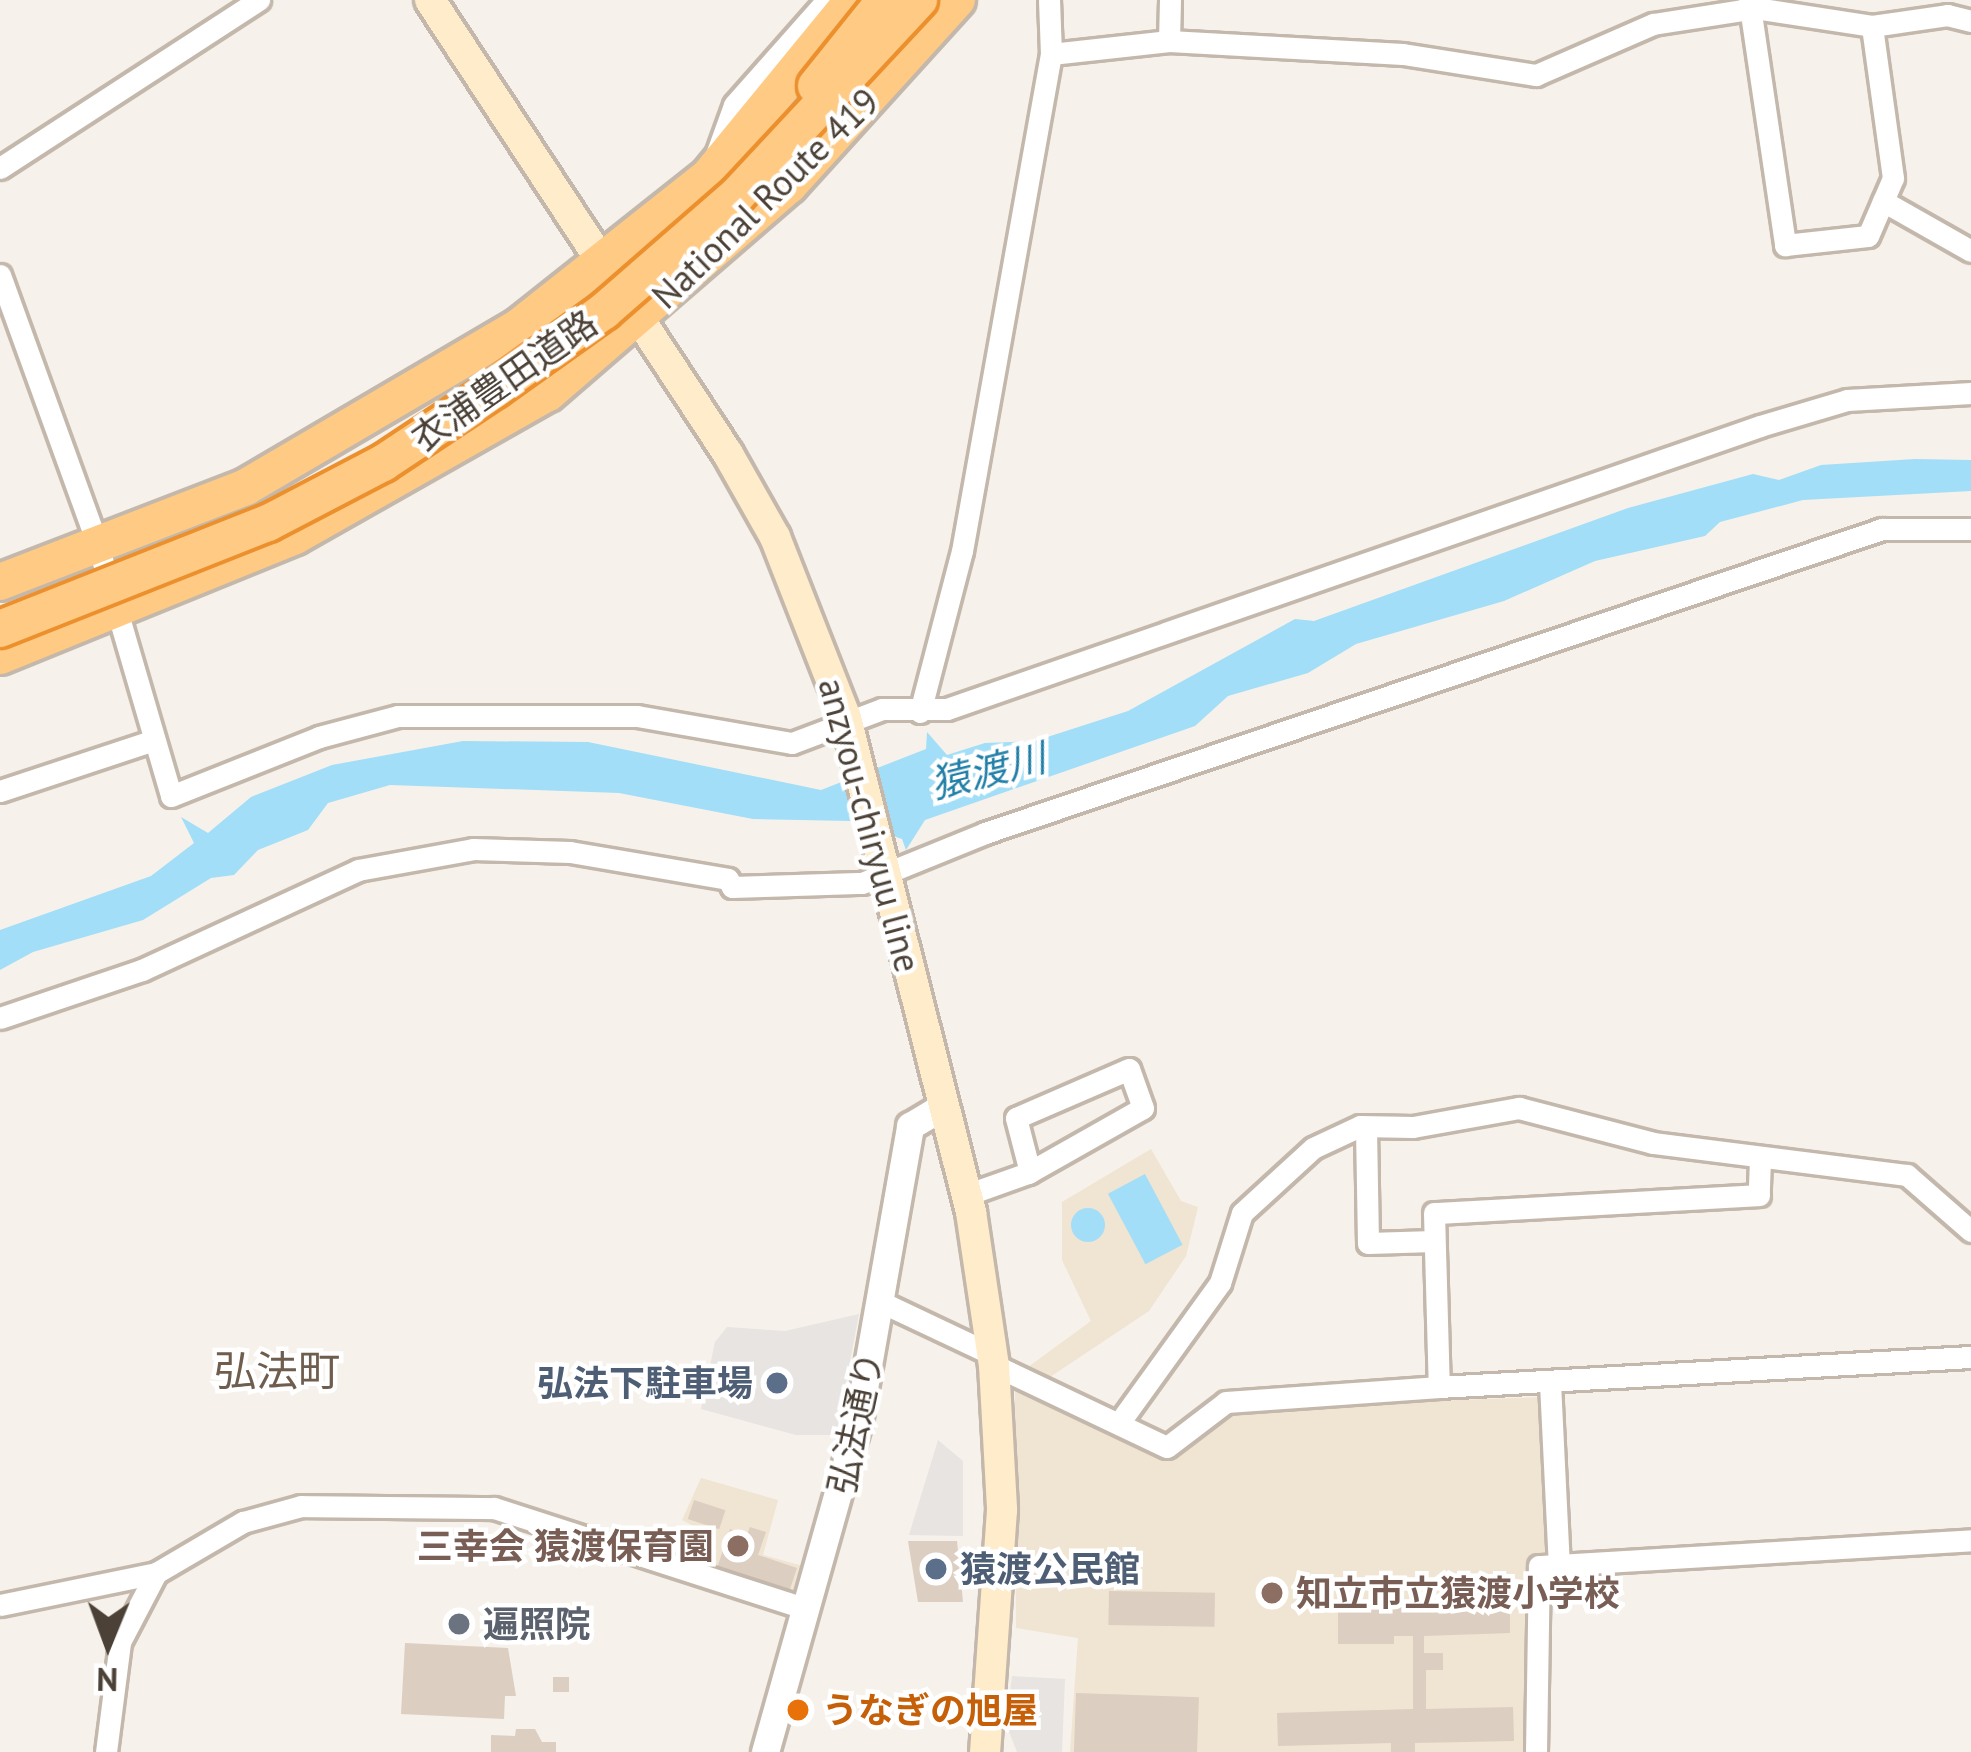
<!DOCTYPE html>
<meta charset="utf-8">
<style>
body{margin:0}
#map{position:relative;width:1971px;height:1752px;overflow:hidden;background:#f6f1ea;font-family:"PT Sans","Noto Sans JP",sans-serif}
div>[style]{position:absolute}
.education>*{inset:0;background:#f0e4d2}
.parking>*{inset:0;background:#e7e4e1}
.water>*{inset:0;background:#a2def7;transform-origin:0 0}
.round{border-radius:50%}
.building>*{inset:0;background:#dccec1;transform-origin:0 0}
.roads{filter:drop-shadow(3px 0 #c3b8ab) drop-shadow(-3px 0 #c3b8ab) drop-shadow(0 3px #c3b8ab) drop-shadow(0 -3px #c3b8ab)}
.minor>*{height:21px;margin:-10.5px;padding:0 10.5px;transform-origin:10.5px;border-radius:10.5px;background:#fff}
.tertiary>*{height:27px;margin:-13.5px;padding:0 13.5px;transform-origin:13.5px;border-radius:13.5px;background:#fff}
.secondary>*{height:30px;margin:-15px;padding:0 15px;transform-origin:15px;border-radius:15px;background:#ffeccb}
.trunk>*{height:36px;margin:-18px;padding:0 18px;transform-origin:18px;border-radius:18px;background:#ffca83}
.bridges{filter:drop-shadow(3px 0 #ec902e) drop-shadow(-3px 0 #ec902e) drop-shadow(0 3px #ec902e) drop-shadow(0 -3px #ec902e)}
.trunk-bridge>*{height:36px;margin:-18px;padding:0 18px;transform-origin:18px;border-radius:18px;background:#ffca83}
.dots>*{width:33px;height:33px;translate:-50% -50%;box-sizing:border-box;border:6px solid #fff;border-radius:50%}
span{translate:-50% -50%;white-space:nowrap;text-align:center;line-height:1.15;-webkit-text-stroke:9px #fff;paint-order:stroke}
.street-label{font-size:36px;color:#4b4137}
.service-label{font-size:36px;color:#4e5e75;font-weight:700}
.right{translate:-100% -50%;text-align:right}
.left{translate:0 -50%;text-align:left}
.education-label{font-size:36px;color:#785e54;font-weight:700}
.worship-label{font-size:36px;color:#5b616d;font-weight:700}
.food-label{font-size:36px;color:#c56008;font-weight:700}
.water-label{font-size:39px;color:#227fa7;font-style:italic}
.quarter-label{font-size:42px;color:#6f5d4d}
.north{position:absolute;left:48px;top:1584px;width:120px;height:120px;-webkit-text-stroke:9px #fff;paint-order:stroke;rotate:181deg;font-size:33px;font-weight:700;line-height:48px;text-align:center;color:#4b4137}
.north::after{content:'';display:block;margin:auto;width:42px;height:54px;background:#4b4137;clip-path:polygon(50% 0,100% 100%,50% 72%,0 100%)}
</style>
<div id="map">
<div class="education">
<div style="clip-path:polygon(1151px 1149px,1181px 1201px,1198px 1207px,1186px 1256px,1149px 1311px,1047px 1379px,1024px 1370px,1091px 1321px,1062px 1260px,1062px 1202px)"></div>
<div style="clip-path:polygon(1022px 1387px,1165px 1455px,1224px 1408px,1545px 1397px,1552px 1557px,1528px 1558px,1526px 1752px,1070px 1752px,1078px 1638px,1016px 1628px,1015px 1392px)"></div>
<div style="clip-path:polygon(701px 1478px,778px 1500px,763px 1555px,803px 1566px,794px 1599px,702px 1574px,713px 1536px,682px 1520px)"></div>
</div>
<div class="parking">
<div style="clip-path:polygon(859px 1314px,836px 1435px,796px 1435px,701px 1409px,715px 1342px,727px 1327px,785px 1331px)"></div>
<div style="clip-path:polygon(938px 1440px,963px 1461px,963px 1536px,909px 1535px)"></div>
<div style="clip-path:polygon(1012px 1676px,1065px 1679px,1062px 1752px,1017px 1752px,1006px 1724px)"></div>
</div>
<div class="water">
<div style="clip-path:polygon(1915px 459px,1971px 460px,1971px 491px,1803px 500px,1720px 522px,1705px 536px,1595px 561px,1504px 601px,1356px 644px,1308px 673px,1228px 696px,1195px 726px,925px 820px,906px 850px,902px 839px,850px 821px,753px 819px,619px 793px,390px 785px,328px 803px,308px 830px,258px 850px,234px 875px,211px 878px,143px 920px,33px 952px,0 970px,0 930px,151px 876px,194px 843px,181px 817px,208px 833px,251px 797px,332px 765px,463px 741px,588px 742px,821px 790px,926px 749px,927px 732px,947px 755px,985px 743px,1035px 741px,1128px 711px,1295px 619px,1314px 621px,1628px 508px,1753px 474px,1779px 480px,1821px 465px)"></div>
<div style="left:1145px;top:1174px;width:80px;height:42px;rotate:62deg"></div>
<div class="round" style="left:1071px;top:1208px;width:34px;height:34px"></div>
</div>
<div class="building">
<div style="left:694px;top:1500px;width:33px;height:20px;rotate:18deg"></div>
<div style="clip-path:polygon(750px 1527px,766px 1532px,758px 1555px,797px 1568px,789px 1592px,717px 1568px,730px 1529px,747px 1535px)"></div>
<div style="clip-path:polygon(908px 1541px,957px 1541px,963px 1602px,918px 1602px)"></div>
<div style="left:1109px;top:1591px;width:106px;height:34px;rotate:1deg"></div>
<div style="clip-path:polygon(1338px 1602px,1510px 1602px,1510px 1633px,1424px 1636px,1424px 1653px,1443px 1653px,1443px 1670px,1426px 1670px,1426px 1709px,1513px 1707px,1514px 1741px,1415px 1743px,1415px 1752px,1391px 1752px,1391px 1743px,1278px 1746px,1277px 1713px,1413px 1709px,1413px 1636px,1394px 1636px,1394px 1644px,1338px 1644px)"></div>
<div style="clip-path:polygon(405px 1643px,508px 1648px,516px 1696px,505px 1696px,504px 1719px,401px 1714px)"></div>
<div style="left:553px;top:1677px;width:16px;height:15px"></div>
<div style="left:1076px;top:1693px;width:123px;height:59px;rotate:2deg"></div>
<div style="clip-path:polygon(516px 1729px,535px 1729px,542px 1742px,556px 1742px,556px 1752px,491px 1752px,491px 1735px,515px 1736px)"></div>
</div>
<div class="roads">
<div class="minor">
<div style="left:1749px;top:0;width:248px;rotate:81.6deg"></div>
<div style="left:1785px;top:245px;width:83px;rotate:-6.2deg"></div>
<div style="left:1868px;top:236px;width:63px;rotate:-66.7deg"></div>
<div style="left:1893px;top:178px;width:153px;rotate:-97.9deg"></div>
<div style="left:1169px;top:41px;width:41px;rotate:-88.6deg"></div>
<div style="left:1051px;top:54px;width:119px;rotate:-6.3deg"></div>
<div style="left:1169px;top:41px;width:234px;rotate:3.2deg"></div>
<div style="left:1403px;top:54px;width:135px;rotate:9deg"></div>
<div style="left:1536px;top:75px;width:128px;rotate:-23.6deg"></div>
<div style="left:1653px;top:24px;width:103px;rotate:-8.9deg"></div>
<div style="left:1755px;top:8px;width:118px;rotate:8.7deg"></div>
<div style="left:1872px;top:26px;width:76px;rotate:-8.3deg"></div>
<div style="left:1947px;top:15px;width:25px;rotate:14deg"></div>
<div style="left:717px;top:152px;width:50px;rotate:-70.1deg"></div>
<div style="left:734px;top:105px;width:140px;rotate:-48.5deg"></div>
<div style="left:0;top:168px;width:309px;rotate:-33deg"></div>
<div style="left:1883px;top:201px;width:101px;rotate:29.6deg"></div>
<div style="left:0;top:275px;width:291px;rotate:70.1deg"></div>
<div style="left:99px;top:549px;width:257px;rotate:73.7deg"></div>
<div style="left:171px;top:796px;width:159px;rotate:-21.7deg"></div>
<div style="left:319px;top:737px;width:82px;rotate:-14.9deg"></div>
<div style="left:398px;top:716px;width:239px"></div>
<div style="left:637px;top:716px;width:157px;rotate:9.9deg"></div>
<div style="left:792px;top:743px;width:96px;rotate:-20.7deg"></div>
<div style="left:882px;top:709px;width:65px"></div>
<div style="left:947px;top:709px;width:861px;rotate:-19.19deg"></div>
<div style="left:1760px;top:426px;width:91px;rotate:-16.6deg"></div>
<div style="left:1847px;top:400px;width:124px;rotate:-3.2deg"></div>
<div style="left:920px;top:712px;width:166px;rotate:-75.4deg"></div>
<div style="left:962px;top:551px;width:505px;rotate:-79.85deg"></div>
<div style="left:1051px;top:54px;width:54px;rotate:-92.1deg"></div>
<div style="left:0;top:791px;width:162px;rotate:-18.3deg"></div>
<div style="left:0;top:1018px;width:150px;rotate:-18.7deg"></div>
<div style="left:142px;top:970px;width:238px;rotate:-24.8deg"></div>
<div style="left:358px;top:870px;width:117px;rotate:-10.3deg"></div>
<div style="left:473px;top:849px;width:97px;rotate:1.8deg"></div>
<div style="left:570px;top:852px;width:160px;rotate:9.7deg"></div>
<div style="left:728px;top:879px;width:9px;rotate:63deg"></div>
<div style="left:732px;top:887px;width:130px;rotate:-1.8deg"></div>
<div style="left:862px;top:883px;width:133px;rotate:-22.1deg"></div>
<div style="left:985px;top:833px;width:947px;rotate:-18.72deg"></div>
<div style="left:1882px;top:529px;width:89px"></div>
<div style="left:1366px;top:1128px;width:115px;rotate:89deg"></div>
<div style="left:1368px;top:1243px;width:66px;rotate:-1.7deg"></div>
<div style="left:1760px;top:1158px;width:37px;rotate:92deg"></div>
<div style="left:1759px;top:1195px;width:325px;rotate:176.8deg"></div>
<div style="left:1434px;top:1213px;width:174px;rotate:88.4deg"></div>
<div style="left:1439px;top:1387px;width:533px;rotate:-3.23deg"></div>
<div style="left:966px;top:1195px;width:66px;rotate:-19.5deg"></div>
<div style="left:1028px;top:1173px;width:132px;rotate:-29.5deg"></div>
<div style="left:1143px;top:1108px;width:41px;rotate:-109.7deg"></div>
<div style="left:1129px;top:1069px;width:123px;rotate:156.6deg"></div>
<div style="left:1016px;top:1118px;width:56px;rotate:75.5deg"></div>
<div style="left:881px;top:1302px;width:122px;rotate:25.3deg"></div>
<div style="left:994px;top:1365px;width:191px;rotate:25.4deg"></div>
<div style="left:1167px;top:1447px;width:74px;rotate:-37.3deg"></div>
<div style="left:1226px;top:1402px;width:214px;rotate:-4deg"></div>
<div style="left:1550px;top:1383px;width:181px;rotate:87.2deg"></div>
<div style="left:1119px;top:1423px;width:173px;rotate:-54.2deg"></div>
<div style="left:1220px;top:1283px;width:73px;rotate:-72.6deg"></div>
<div style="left:1242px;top:1213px;width:96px;rotate:-42.5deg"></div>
<div style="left:1313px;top:1148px;width:52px;rotate:-25.1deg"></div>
<div style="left:1360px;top:1126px;width:53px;rotate:1.1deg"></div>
<div style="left:1413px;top:1127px;width:108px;rotate:-10.2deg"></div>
<div style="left:1519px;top:1108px;width:138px;rotate:14.6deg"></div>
<div style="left:1653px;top:1143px;width:256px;rotate:7.2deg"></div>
<div style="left:1907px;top:1175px;width:85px;rotate:41.2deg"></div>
<div style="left:0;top:1605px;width:159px;rotate:-11.6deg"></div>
<div style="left:106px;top:1752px;width:111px;rotate:-82.7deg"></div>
<div style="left:120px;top:1642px;width:78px;rotate:-62.4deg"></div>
<div style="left:156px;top:1573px;width:101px;rotate:-30.4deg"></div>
<div style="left:243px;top:1522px;width:60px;rotate:-15.4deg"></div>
<div style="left:301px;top:1506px;width:193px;rotate:0.6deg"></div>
<div style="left:494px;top:1508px;width:328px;rotate:17.9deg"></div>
<div style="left:1536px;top:1752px;width:186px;rotate:-89.1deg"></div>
<div style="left:1539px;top:1566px;width:433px;rotate:-3.4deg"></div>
</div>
<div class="tertiary">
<div style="left:765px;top:1752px;width:343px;rotate:-74.3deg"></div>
<div style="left:858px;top:1422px;width:301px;rotate:-80deg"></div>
<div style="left:910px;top:1126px;width:39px;rotate:-31deg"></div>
</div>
<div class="secondary">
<div style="left:430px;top:0;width:543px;rotate:56.72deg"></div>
<div style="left:728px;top:454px;width:95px;rotate:60.5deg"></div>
<div style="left:775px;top:537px;width:194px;rotate:68.6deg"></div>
<div style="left:846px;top:718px;width:510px;rotate:75.8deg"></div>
<div style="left:971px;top:1212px;width:155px;rotate:81.5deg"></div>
<div style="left:994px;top:1365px;width:145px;rotate:86.8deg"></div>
<div style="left:1002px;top:1510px;width:243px;rotate:94deg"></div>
</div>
<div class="trunk">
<div style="left:0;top:582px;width:264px;rotate:-21.1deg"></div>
<div style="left:246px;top:487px;width:318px;rotate:-30.4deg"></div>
<div style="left:520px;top:326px;width:241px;rotate:-38.4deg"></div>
<div style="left:709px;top:176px;width:227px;rotate:-50.7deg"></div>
<div style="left:0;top:656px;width:318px;rotate:-22.1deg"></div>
<div style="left:295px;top:536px;width:291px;rotate:-29.5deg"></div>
<div style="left:548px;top:393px;width:318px;rotate:-40.8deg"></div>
<div style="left:789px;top:185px;width:250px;rotate:-47.8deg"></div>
</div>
</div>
<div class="bridges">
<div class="trunk-bridge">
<div style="left:816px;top:86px;width:110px;rotate:-51.3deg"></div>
<div style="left:0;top:629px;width:288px;rotate:-21.6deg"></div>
<div style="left:268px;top:523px;width:130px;rotate:-27.6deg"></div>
<div style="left:383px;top:463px;width:134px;rotate:-33.5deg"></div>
<div style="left:495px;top:389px;width:134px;rotate:-35.6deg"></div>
<div style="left:604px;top:311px;width:176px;rotate:-41.1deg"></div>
<div style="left:737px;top:195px;width:267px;rotate:-47deg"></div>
</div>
</div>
<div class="dots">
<div style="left:777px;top:1383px;background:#5c6f8a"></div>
<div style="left:738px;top:1546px;background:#8d6e63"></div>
<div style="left:936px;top:1569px;background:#5c6f8a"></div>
<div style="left:1272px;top:1593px;background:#8d6e63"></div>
<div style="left:459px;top:1624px;background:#6b7280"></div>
<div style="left:798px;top:1710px;background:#e8710a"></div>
</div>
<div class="street-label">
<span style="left:765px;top:198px;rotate:-44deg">National Route 419</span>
<span style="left:504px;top:380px;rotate:-35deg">衣浦豊田道路</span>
<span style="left:870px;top:825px;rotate:75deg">anzyou-chiryuu line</span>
<span style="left:855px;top:1423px;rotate:-78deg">弘法通り</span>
</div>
<div class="service-label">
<span class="right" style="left:753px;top:1383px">弘法下駐車場</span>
<span class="left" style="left:960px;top:1569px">猿渡公民館</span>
</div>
<div class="education-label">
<span class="right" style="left:714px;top:1546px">三幸会 猿渡保育園</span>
<span class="left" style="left:1296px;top:1593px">知立市立猿渡小学校</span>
</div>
<div class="worship-label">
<span class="left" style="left:483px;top:1624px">遍照院</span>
</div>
<div class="food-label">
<span class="left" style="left:822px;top:1710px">うなぎの旭屋</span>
</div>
<div class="water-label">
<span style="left:988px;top:771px;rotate:-14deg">猿渡川</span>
</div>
<div class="quarter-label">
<span style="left:277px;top:1371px">弘法町</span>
</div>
<div class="north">N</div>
</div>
